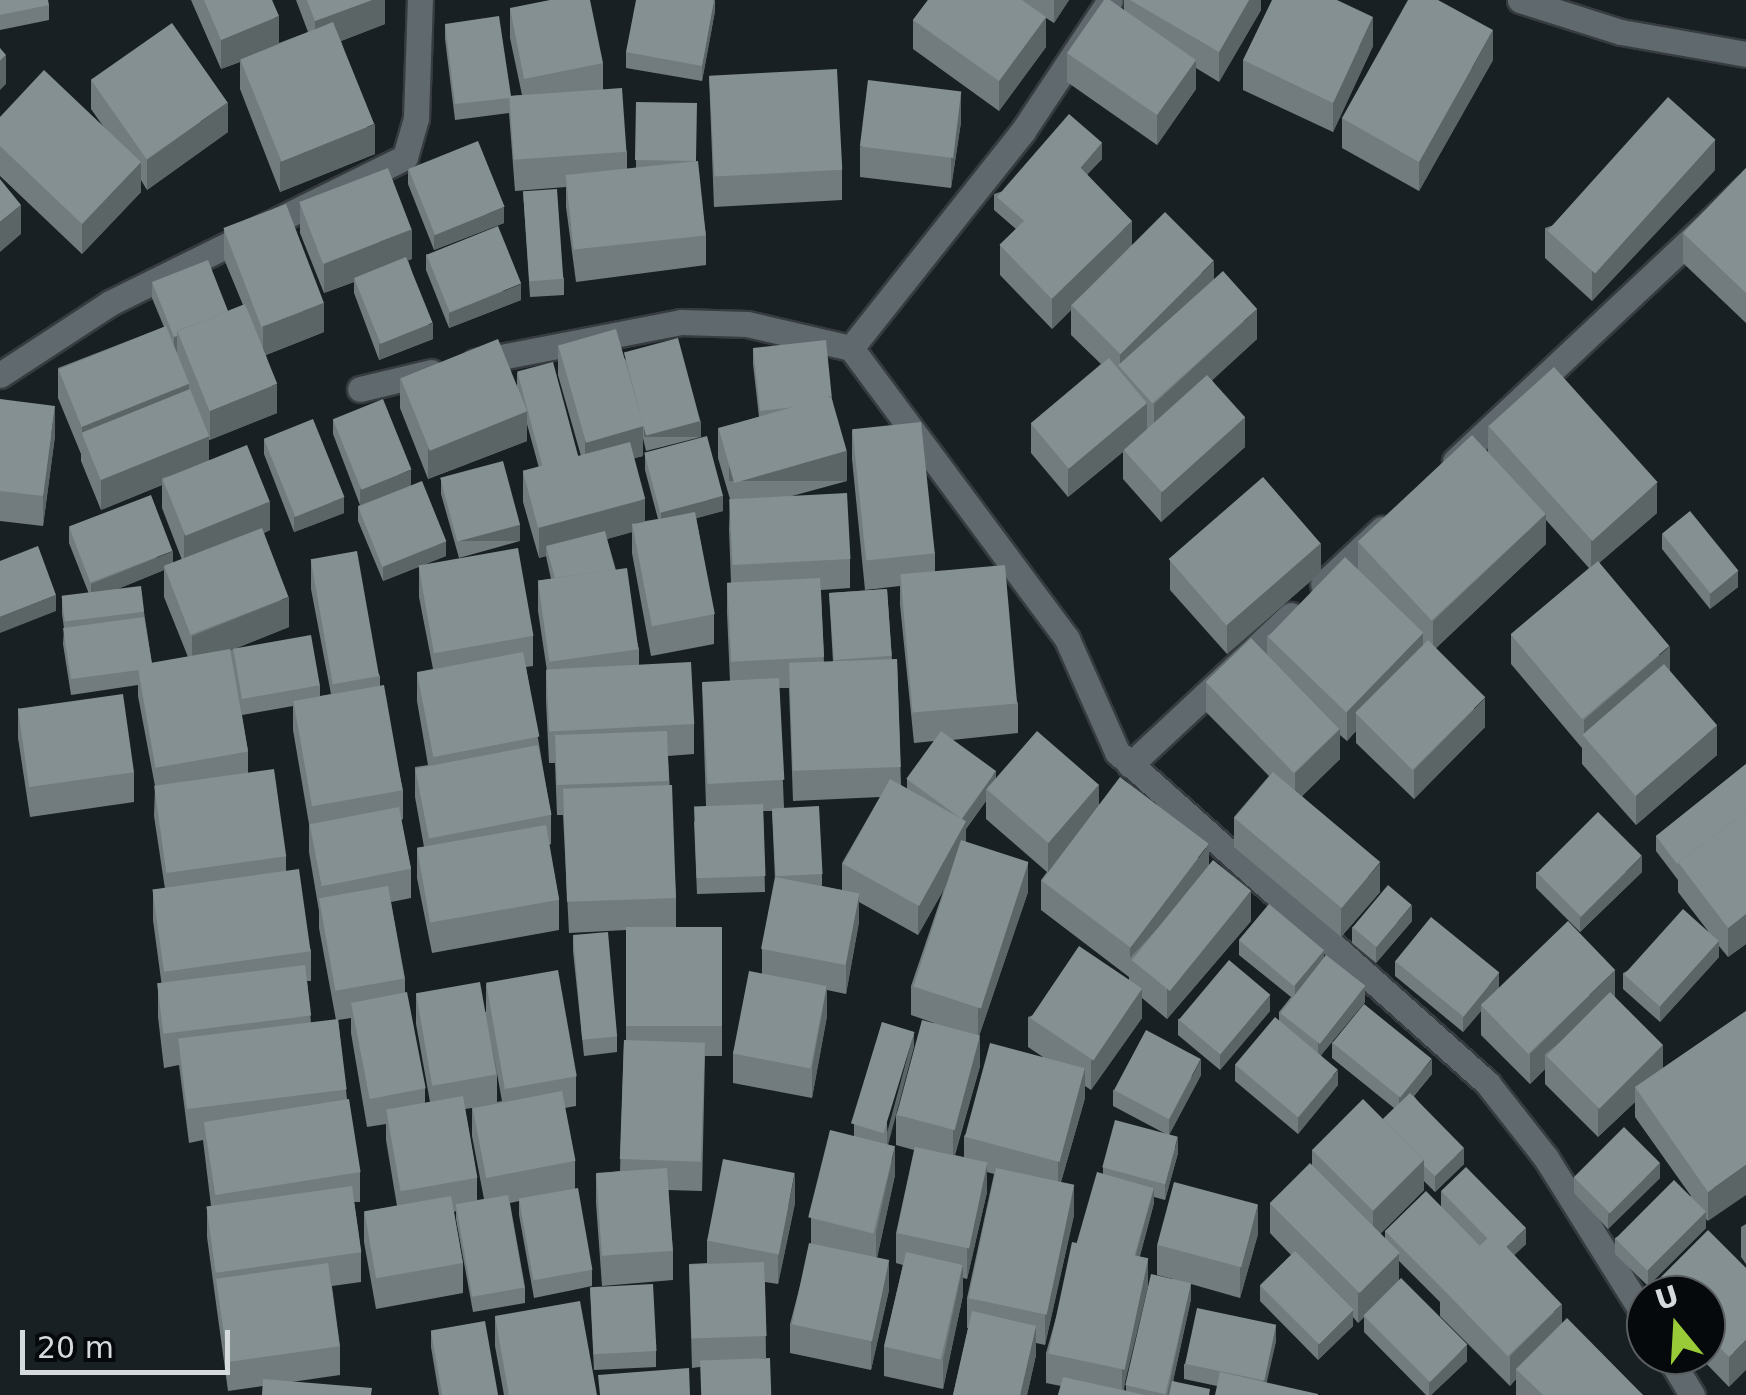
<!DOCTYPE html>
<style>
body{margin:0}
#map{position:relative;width:1746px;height:1395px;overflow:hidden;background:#182024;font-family:"DejaVu Sans",sans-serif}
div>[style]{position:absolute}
.roads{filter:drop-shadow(2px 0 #363c3f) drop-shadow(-2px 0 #363c3f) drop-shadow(0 2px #363c3f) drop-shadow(0 -2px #363c3f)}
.street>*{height:25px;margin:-12.5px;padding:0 12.5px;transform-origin:12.5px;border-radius:12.5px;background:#60696e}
.wall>*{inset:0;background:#727c7e}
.shaded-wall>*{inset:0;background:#5c6566;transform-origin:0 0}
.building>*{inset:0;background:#849092;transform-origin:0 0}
span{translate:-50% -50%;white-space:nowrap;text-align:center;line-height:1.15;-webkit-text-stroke:10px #06090b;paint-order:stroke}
.north{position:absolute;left:1626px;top:1275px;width:100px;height:100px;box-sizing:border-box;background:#06090b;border:2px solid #595d5f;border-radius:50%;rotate:342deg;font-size:28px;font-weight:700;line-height:40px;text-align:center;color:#d5dadd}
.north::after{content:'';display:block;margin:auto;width:35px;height:45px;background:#98cb37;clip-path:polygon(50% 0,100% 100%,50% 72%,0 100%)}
.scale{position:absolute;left:20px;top:1330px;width:210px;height:45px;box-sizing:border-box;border:5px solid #d5dadd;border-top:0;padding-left:12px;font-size:30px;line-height:35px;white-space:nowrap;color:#d5dadd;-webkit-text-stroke:8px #06090b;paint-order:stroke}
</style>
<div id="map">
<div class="roads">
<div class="street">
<div style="left:1520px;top:0;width:106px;rotate:17.6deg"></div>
<div style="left:1621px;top:32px;width:127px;rotate:10deg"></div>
<div style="left:851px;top:348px;width:277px;rotate:-51.6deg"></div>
<div style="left:1023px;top:131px;width:157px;rotate:-56.4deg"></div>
<div style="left:475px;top:362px;width:210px;rotate:-11deg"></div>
<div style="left:681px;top:322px;width:66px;rotate:1.7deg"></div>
<div style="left:747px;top:324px;width:107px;rotate:13deg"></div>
<div style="left:851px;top:348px;width:362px;rotate:53.4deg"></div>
<div style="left:1067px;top:639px;width:124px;rotate:66.1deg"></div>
<div style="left:1117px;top:752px;width:498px;rotate:41.8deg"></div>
<div style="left:1488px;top:1084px;width:94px;rotate:51.9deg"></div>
<div style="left:1546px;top:1158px;width:189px;rotate:58deg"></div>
<div style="left:0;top:375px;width:131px;rotate:-33.2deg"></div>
<div style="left:110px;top:303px;width:329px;rotate:-26.3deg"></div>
<div style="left:405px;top:157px;width:41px;rotate:-74.2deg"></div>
<div style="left:416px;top:118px;width:118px;rotate:-88.1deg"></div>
<div style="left:360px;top:389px;width:73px;rotate:-13.5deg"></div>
<div style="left:1455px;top:461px;width:399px;rotate:-43.2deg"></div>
<div style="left:1323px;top:584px;width:81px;rotate:-43deg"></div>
<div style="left:1130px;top:765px;width:220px;rotate:-43deg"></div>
<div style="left:1668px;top:1355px;width:47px;rotate:59deg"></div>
</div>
</div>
<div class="wall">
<div style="clip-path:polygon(0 0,49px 5px,49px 20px,0 30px)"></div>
<div style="clip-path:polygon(191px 0,272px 0,279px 43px,308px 32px,296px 0,385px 0,385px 24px,341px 41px,375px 154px,280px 192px,240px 89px,240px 62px,221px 69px)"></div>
<div style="clip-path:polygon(715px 0,715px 11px,702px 81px,626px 68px,626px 52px)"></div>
<div style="clip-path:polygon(928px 0,1069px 0,1054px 23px,1046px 18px,1046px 47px,999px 111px,913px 49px,913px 20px)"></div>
<div style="clip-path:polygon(1124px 0,1261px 0,1261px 10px,1219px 82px,1196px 68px,1196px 89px,1157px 145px,1067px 82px,1067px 53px,1124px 10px)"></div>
<div style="clip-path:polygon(510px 8px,603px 63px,603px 89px,627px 152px,627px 170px,636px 169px,636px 102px,696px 161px,706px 236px,706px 265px,576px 282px,566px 207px,566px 187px,515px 191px,509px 113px,455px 120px,445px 39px,445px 24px,511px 96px,522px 95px,510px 38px)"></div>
<div style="clip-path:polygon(1373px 46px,1333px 132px,1243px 90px,1243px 60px)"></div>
<div style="clip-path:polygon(1493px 60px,1419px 191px,1342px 148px,1342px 118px)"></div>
<div style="clip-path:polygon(709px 76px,842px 170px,842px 200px,714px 207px)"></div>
<div style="clip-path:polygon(91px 80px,228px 132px,147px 190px,141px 180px,141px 192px,82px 254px,0 176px,0 117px,103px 126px,91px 109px)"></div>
<div style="clip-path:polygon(961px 122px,951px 188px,860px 177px,860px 147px)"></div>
<div style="clip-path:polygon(1102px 159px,1087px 174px,1132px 245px,1214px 279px,1257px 339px,1212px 380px,1245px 447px,1161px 522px,1123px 479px,1123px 452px,1068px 497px,1031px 453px,1031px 423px,1101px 364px,1071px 335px,1071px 310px,1052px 329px,1000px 275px,1000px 245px,1016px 229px,994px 210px,994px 194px)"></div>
<div style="clip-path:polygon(1746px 168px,1746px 323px,1683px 263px,1683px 233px)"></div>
<div style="clip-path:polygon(408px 169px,504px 223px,434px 250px,408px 184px)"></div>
<div style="clip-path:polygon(1715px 170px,1592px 301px,1545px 258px,1545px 228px)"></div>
<div style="clip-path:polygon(523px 191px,564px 279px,564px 295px,530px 297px)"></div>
<div style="clip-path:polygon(300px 203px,412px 259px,408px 260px,433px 339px,379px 360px,354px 293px,354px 282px,324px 293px,300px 233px)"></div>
<div style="clip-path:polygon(evenodd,224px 229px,324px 332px,266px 355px,277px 413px,209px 440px,209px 460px,270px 530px,264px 533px,289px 627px,234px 649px,320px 685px,320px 696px,331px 694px,311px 589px,311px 559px,380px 676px,380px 686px,403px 790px,403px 819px,401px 820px,411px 869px,411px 898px,391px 902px,405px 978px,405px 992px,425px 1088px,425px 1103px,430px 1102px,416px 1024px,416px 994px,486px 1012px,486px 984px,576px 1076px,576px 1106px,565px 1108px,575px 1161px,575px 1189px,592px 1270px,592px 1286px,534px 1298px,519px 1215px,519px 1201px,510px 1203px,525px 1287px,525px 1303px,473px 1312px,456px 1219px,456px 1211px,454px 1212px,463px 1263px,463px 1293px,376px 1309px,364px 1242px,364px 1212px,397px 1206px,386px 1140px,386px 1124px,367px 1127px,351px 1033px,351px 1018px,338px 1020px,347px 1099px,360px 1172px,360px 1202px,354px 1202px,361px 1252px,361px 1282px,332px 1286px,340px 1346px,340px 1375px,228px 1391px,207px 1237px,207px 1207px,211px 1206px,203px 1140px,189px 1143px,179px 1065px,164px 1068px,158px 1017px,158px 988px,162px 987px,153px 920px,153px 890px,165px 889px,154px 816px,155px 786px,138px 696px,138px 685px,71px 695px,63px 644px,64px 628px,62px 614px,62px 598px,89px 594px,69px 543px,69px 528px,173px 563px,182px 560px,162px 508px,162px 485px,101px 510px,81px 461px,81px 454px,58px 398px,58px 368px,164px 327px,152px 298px,152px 282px,228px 311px,243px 305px,224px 259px,224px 229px,164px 570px,164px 597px,188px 657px,152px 664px,144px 612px,115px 590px,164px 570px,224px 229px,293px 706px,293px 730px,309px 824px,309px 852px,319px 911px,319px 928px,336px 1020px,311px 1023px,307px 981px,311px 981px,311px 951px,286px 870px,286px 856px,248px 773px,248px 751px,242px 715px,293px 706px,224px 229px,491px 1040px,502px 1101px,497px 1102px,497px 1074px,491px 1040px,224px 229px,472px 1108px,472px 1136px,484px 1199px,477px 1200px,477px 1178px,465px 1109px,472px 1108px)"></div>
<div style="clip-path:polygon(426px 254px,521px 300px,449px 328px,426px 270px)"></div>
<div style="clip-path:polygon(558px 345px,624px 358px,701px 437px,646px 451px,643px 438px,643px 456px,634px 458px,645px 521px,658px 519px,645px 470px,645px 454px,723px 511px,696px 518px,714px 614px,714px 644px,651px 656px,632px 553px,632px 532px,607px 539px,639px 649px,639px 665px,694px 724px,694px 754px,668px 756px,676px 898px,676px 927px,722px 927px,722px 1056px,705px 1056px,702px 1191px,668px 1190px,673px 1251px,673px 1280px,602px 1286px,596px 1203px,596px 1174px,620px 1171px,624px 1040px,626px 1040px,626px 930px,569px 933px,563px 815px,557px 815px,555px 763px,549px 763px,546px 701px,546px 671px,547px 671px,538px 611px,538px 581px,551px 579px,546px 556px,539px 558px,523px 502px,523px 472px,539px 468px,527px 424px,527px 441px,428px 479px,400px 408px,400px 378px,517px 386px,517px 372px,579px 457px,581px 456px,558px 375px)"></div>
<div style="clip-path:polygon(evenodd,753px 348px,832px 399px,847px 481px,792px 496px,850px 559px,850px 588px,821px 590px,824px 663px,833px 662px,829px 593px,887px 589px,892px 660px,897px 659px,901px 785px,907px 789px,907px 779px,934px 741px,914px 743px,900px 605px,900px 586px,865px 590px,852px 459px,852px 429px,935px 553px,935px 572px,1018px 703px,1018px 733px,952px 740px,996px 778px,1099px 804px,1209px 864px,1251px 921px,1167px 1019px,1142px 998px,1142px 1018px,1091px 1090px,1085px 1086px,1085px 1098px,1061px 1182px,1074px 1215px,1045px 1345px,1036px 1343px,1036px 1355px,1027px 1395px,953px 1395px,968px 1328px,967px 1328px,967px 1298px,994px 1174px,987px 1172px,987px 1192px,967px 1279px,963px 1278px,963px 1295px,943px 1389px,884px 1376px,884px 1346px,903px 1265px,896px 1263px,896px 1233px,914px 1150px,896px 1145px,896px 1115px,934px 1023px,911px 1015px,911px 986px,944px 889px,918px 935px,859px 902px,859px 922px,846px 994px,827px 990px,827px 1016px,812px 1098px,733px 1083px,733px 1053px,762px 974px,762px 949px,775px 880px,772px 811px,763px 811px,765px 892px,697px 894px,694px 822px,706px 806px,702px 683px,730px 681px,727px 613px,727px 583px,731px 583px,729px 529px,730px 499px,718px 458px,718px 428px,759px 417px,753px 364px,753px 348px,779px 688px,789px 688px,793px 801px,880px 797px,842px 863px,842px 890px,822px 886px,822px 874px,784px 808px,779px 688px,753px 348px,986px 801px,986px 819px,1047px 872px,1041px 880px,1041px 910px,1129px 977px,1129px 980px,1028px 1017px,1028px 1047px,1043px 1057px,964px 1136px,964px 1157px,955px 1155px,980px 1066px,979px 1036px,1028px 892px,966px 842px,966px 829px,986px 801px)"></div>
<div style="clip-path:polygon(0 399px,55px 436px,43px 526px,0 521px)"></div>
<div style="clip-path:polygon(333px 419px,411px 485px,446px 556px,383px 581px,358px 521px,358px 506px,360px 505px,333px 434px)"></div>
<div style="clip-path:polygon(1488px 425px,1657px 513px,1599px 563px,1670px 671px,1717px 755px,1636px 825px,1582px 764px,1582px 748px,1511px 664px,1511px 634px,1589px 568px,1546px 520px,1546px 544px,1436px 648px,1485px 727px,1414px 799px,1356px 743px,1356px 731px,1347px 741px,1340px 735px,1340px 759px,1302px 796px,1380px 892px,1341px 937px,1234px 847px,1234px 817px,1269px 776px,1206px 712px,1206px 682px,1267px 655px,1267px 636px,1358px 570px,1358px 541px,1488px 452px)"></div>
<div style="clip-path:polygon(264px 439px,344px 513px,294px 532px,264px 454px)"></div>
<div style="clip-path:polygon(441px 479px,520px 541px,459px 558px,441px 494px)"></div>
<div style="clip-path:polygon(1662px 534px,1738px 587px,1710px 609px,1662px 549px)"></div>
<div style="clip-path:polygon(1170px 560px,1321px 572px,1227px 654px,1170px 590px)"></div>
<div style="clip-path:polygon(419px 567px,533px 636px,533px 666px,526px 667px,551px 815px,551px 844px,549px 845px,559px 900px,559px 930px,432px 953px,417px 878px,417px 848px,424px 847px,415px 797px,415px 767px,428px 765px,417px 701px,417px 672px,433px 669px,419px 597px)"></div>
<div style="clip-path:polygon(18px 708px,134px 772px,134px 802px,30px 817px,18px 738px)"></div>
<div style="clip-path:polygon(1746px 764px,1746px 944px,1728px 957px,1719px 946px,1719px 957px,1660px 1022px,1623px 989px,1623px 973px,1708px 931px,1678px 892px,1678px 880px,1656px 851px,1656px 836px)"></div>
<div style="clip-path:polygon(1536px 872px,1642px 872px,1580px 932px,1536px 888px)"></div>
<div style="clip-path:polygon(1412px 921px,1376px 963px,1352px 943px,1352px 927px)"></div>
<div style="clip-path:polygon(573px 935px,617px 1037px,617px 1052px,584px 1056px,573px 951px)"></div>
<div style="clip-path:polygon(1239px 940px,1324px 958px,1365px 1002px,1321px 1055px,1338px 1085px,1298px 1134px,1235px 1081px,1235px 1065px,1279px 1020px,1279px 1012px,1291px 997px,1239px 955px)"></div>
<div style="clip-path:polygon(1395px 961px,1499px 988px,1615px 997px,1663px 1068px,1746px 1011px,1708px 1221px,1706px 1219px,1706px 1228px,1648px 1286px,1615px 1254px,1615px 1238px,1691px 1196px,1635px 1117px,1635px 1102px,1598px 1137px,1545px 1084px,1545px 1069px,1530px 1084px,1481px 1035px,1481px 1011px,1463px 1032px,1395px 976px)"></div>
<div style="clip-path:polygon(1270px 1011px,1220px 1070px,1178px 1035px,1178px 1019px)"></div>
<div style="clip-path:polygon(882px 1022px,888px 1144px,895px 1175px,877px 1258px,889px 1290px,871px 1370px,790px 1353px,790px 1324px,811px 1244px,811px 1218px,854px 1136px,854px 1124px)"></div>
<div style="clip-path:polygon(1332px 1042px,1432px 1074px,1414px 1096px,1464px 1164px,1435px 1192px,1424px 1181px,1424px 1190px,1380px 1234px,1385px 1239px,1385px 1231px,1441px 1206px,1441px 1191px,1526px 1244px,1514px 1255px,1562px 1323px,1643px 1395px,1516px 1395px,1516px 1379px,1510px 1386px,1440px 1316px,1440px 1302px,1399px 1261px,1399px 1281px,1467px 1361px,1431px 1395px,1426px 1395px,1364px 1332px,1364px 1317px,1358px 1323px,1353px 1317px,1353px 1326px,1318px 1360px,1260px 1301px,1260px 1285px,1291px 1255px,1270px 1233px,1270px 1203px,1312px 1165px,1312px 1150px,1383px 1119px,1394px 1108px,1332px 1058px)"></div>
<div style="clip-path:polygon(1201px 1075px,1169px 1135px,1178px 1153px,1165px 1200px,1154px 1197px,1154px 1203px,1140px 1256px,1124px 1390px,1126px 1391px,1126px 1385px,1173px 1279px,1157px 1275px,1157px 1245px,1258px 1234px,1240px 1298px,1191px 1284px,1191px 1299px,1173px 1381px,1210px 1395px,1058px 1395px,1061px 1386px,1046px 1383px,1046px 1353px,1077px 1243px,1103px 1174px,1103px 1167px,1166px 1134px,1113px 1106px,1113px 1090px)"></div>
<div style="clip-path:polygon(1574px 1177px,1660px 1178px,1608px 1229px,1574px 1193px)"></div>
<div style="clip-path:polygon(795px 1203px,778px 1284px,765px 1282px,766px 1358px,692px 1368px,689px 1264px,707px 1263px,707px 1240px)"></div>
<div style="clip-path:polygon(1746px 1224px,1746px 1264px,1741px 1257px,1741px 1227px)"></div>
<div style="clip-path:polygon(1746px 1268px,1729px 1387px,1698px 1355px,1706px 1355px,1706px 1295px,1656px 1295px,1656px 1282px)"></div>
<div style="clip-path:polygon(590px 1288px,656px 1351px,656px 1367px,594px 1370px)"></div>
<div style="clip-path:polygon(495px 1316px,597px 1395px,504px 1395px,495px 1346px)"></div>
<div style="clip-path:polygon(431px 1331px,498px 1395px,439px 1395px,431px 1347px)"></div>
<div style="clip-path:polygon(1276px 1341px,1266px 1382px,1217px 1386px,1184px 1379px,1184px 1364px)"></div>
</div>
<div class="shaded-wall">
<div style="clip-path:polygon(372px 0,385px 0,385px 24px,315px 51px,315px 21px)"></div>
<div style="clip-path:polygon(714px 0,715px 11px,702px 81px,702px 66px)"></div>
<div style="clip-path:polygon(1054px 0,1069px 0,1054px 23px)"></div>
<div style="clip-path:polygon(1249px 0,1261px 0,1261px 10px,1219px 82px,1219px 52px)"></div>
<div style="clip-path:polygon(279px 16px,279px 46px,221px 69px,221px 40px)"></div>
<div style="clip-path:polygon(1046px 17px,1046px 47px,999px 111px,999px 81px)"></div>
<div style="clip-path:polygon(1373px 17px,1373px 46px,1333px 132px,1333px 103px)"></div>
<div style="clip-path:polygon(1493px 30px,1493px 60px,1419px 191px,1419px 162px)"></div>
<div style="clip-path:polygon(6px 55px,6px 84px,0 90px,0 61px)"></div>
<div style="clip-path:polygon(1196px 60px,1196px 89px,1157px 145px,1157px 115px)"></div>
<div style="clip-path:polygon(961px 92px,961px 122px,951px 188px,951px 159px)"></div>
<div style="clip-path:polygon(228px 102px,228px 132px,147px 190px,147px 160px)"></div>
<div style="clip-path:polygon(375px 124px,375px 154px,280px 192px,280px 162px)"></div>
<div style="clip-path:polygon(1715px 140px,1715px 170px,1592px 301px,1592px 271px)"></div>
<div style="clip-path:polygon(1102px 143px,1102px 159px,1027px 239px,1027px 224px)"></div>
<div style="clip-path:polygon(141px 162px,141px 192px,82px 254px,82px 224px)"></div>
<div style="clip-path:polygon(21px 205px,21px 234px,0 252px,0 222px)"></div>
<div style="clip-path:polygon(504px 207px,504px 223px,434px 250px,434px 235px)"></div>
<div style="clip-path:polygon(1132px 221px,1132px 250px,1071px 305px,1071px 310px,1052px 329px,1052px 299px)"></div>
<div style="clip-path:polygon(412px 229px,412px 259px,355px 281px,354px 278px,354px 282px,324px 293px,324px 264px)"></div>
<div style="clip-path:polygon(1214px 261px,1214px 291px,1120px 367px,1120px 354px)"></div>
<div style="clip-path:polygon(521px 284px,521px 300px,449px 328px,449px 313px)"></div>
<div style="clip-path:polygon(324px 303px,324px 332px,263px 356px,263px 326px)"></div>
<div style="clip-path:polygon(1257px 309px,1257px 339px,1154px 434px,1154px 404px)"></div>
<div style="clip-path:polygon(433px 323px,433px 339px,379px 360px,379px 344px)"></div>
<div style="left:177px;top:336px;width:16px;height:3px;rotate:90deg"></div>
<div style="clip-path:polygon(189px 384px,189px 414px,82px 434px,82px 426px)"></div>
<div style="clip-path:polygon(277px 384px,277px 413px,210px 440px,210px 411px)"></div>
<div style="clip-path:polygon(1147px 403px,1147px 432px,1068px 497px,1068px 467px)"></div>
<div style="clip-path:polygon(55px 406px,55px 436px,43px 526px,43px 496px)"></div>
<div style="clip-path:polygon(527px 411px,527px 441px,428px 479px,428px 449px)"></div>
<div style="clip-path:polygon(1245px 417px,1245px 447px,1161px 522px,1161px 492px)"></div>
<div style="left:701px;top:421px;width:16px;height:57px;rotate:90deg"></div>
<div style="clip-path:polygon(643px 426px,643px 456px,585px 472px,585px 442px)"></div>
<div style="clip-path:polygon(209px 436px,209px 466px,162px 478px,162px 485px,101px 510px,101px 480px)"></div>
<div style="left:847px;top:451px;width:30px;height:118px;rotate:90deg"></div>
<div style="clip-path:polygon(411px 470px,411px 486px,360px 505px,360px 489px)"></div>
<div style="clip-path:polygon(1657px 483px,1657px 513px,1591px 570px,1591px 540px)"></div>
<div style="clip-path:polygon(723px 496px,723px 511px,661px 528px,661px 512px)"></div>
<div style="clip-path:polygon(344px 497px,344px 513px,294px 532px,294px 517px)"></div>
<div style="clip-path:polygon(645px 499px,645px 528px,632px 523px,632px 532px,549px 555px,546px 546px,546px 556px,539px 558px,539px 528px)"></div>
<div style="clip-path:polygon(270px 501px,270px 530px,184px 564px,184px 535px)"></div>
<div style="clip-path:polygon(1546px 514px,1546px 544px,1433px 651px,1433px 621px)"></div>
<div style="left:520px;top:525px;width:16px;height:63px;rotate:90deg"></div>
<div style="clip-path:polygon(446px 541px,446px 556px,383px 581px,383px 565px)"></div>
<div style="clip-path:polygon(1321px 543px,1321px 572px,1227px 654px,1227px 624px)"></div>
<div style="clip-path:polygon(173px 551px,173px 567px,164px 567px,164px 570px,91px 600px,91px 584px)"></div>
<div style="clip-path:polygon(1738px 571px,1738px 587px,1710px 609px,1710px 593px)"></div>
<div style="clip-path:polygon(56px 595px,56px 611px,0 633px,0 617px)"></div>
<div style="clip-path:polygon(289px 597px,289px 627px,192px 666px,192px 636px)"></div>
<div style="clip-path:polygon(1423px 633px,1423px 662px,1356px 713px,1356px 731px,1347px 741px,1347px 711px)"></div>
<div style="clip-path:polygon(1670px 646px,1670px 676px,1584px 736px,1584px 720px)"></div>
<div style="clip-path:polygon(1485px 698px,1485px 727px,1414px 799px,1414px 770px)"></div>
<div style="clip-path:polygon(1717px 725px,1717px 755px,1636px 825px,1636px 795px)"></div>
<div style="clip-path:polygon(1340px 729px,1340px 759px,1295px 803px,1295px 773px)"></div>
<div style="clip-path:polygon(996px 771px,996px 786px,986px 789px,986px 801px,966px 829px,966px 851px,918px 935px,918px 905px,963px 818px)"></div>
<div style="clip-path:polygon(1099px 784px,1099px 814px,1048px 873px,1048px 843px)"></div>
<div style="clip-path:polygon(1209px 844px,1209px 873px,1130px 958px,1130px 948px)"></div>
<div style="clip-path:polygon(1642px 856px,1642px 872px,1580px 932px,1580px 917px)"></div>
<div style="clip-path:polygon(1028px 862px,1028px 892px,978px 1039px,978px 1009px)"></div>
<div style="clip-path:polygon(1380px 863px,1380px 892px,1341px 937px,1341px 907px)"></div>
<div style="clip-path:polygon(1251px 891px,1251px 921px,1167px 1019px,1167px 989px)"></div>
<div style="clip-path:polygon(859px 893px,859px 922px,846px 994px,846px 964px)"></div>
<div style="clip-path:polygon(1412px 905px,1412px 921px,1376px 963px,1376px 947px)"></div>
<div style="clip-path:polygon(1746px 914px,1746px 944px,1728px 957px,1728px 928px)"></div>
<div style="clip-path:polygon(1719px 941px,1719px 957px,1660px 1022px,1660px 1006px)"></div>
<div style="clip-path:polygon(1324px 950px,1324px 965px,1295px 1000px,1295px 985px)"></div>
<div style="clip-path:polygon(1615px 970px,1615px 1000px,1545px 1054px,1545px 1069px,1530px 1084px,1530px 1054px)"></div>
<div style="clip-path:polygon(1499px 973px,1499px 989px,1481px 1005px,1481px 1011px,1463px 1032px,1463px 1017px)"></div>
<div style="clip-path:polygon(827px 986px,827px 1016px,812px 1098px,812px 1068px)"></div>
<div style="clip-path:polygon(1365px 986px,1365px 1002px,1318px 1059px,1318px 1043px)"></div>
<div style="clip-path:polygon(1142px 989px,1142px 1018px,1091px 1090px,1091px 1060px)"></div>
<div style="clip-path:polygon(1270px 995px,1270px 1011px,1220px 1070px,1220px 1054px)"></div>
<div style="clip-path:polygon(914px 1032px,914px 1047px,887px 1149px,887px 1133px)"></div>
<div style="clip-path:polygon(980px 1036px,980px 1066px,953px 1160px,953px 1130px)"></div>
<div style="clip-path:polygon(1663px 1045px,1663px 1075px,1635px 1087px,1635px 1102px,1598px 1137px,1598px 1108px)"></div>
<div style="clip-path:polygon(1201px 1059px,1201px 1075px,1169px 1135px,1169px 1120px)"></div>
<div style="clip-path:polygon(1432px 1059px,1432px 1074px,1399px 1113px,1399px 1097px)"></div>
<div style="clip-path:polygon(1085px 1068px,1085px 1098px,1058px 1192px,1058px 1162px)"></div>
<div style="clip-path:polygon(1338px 1070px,1338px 1085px,1298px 1134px,1298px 1118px)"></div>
<div style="clip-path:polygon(1178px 1137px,1178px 1153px,1165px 1200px,1165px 1184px)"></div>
<div style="clip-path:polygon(895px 1146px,895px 1175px,876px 1262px,876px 1232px)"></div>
<div style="clip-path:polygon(1464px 1148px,1464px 1164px,1435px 1192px,1435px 1176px)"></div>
<div style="clip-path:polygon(1424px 1160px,1424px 1190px,1373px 1241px,1373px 1211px)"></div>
<div style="clip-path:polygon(987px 1162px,987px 1192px,967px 1279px,967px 1249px)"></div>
<div style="clip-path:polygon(1660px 1163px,1660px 1178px,1608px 1229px,1608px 1214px)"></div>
<div style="clip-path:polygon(1746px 1165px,1746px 1195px,1708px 1221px,1708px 1192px)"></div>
<div style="clip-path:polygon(795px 1173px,795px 1203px,778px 1284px,778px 1255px)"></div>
<div style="clip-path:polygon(1074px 1185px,1074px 1215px,1045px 1345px,1045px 1315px)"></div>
<div style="clip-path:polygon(1154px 1188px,1154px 1203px,1134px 1277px,1134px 1262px)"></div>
<div style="clip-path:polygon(1258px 1205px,1258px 1234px,1240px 1298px,1240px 1268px)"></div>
<div style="clip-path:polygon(1706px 1212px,1706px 1228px,1648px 1286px,1648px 1270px)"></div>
<div style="clip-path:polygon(1526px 1228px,1526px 1244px,1501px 1268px,1501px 1252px)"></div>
<div style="clip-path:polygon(1399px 1253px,1399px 1283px,1358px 1323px,1358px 1293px)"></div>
<div style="clip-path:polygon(1148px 1258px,1148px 1287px,1122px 1395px,1122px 1370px)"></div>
<div style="clip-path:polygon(889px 1260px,889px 1290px,871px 1370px,871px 1340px)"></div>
<div style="clip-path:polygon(963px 1265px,963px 1295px,943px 1389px,943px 1360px)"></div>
<div style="clip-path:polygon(1191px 1283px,1191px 1299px,1170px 1395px,1167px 1395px)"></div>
<div style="clip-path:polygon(1562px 1304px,1562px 1333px,1516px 1369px,1516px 1379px,1510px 1386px,1510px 1356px)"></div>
<div style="clip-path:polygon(1353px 1310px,1353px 1326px,1318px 1360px,1318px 1344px)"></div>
<div style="clip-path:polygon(1276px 1325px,1276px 1341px,1264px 1395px,1263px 1381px)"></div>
<div style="clip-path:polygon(1036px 1326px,1036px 1355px,1027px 1395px,1020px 1395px)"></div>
<div style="clip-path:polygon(1746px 1340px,1746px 1370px,1729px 1387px,1729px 1357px)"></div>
<div style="clip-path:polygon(1467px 1345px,1467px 1361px,1431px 1395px,1429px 1395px,1429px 1382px)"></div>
</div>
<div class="building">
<div style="clip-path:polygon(0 0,48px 0,49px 5px,0 15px)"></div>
<div style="clip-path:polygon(204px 0,272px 0,279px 16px,221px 40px)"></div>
<div style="clip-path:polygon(307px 0,372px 0,315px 21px)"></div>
<div style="clip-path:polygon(550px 0,590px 0,603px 63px,524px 79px,510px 8px)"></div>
<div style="clip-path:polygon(636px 0,714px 0,702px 66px,626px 52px)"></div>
<div style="clip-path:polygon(928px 0,1022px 0,1046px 17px,999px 81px,913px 20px)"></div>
<div style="clip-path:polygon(1104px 0,1110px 0,1196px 60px,1157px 115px,1067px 53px)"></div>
<div style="clip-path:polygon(1130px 0,1249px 0,1219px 52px)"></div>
<div style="clip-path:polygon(1272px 0,1337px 0,1373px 17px,1333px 103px,1243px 60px)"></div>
<div style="clip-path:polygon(1408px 0,1438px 0,1493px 30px,1419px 162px,1342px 118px)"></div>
<div style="clip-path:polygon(499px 16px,511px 96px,509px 98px,455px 104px,445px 24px)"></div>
<div style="left:333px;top:22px;width:110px;height:100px;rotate:68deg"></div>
<div style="left:172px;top:23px;width:97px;height:99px;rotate:55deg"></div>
<div style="clip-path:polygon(0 48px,6px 55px,0 61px)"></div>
<div style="left:837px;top:69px;width:101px;height:128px;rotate:87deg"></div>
<div style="clip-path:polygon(44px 70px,141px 162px,82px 224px,0 146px,0 117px)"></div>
<div style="left:868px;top:80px;width:94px;height:67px;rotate:7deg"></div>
<div style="left:622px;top:88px;width:64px;height:113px;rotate:86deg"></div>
<div style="left:1668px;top:97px;width:64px;height:180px;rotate:42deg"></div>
<div style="left:636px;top:102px;width:61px;height:58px;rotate:1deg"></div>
<div style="left:1069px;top:114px;width:44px;height:110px;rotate:41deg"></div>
<div style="left:478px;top:141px;width:71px;height:75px;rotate:68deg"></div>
<div style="left:698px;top:161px;width:75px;height:133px;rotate:84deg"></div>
<div style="left:1080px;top:167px;width:75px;height:112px;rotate:46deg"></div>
<div style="left:388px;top:168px;width:66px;height:95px;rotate:69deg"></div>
<div style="clip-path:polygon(1746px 168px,1746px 293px,1683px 233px)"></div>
<div style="clip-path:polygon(0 179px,21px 205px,0 222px)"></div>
<div style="left:557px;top:189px;width:90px;height:34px;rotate:86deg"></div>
<div style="left:286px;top:204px;width:106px;height:67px;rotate:69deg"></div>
<div style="left:1165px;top:212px;width:69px;height:132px;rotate:45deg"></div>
<div style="left:498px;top:226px;width:62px;height:77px;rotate:68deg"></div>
<div style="left:406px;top:257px;width:71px;height:56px;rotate:68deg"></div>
<div style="clip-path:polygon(208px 260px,228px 311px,177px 331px,177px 336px,174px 337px,152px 282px)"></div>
<div style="left:1223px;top:271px;width:51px;height:141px;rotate:48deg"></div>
<div style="left:245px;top:304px;width:86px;height:73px;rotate:68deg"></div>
<div style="left:166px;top:326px;width:62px;height:116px;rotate:68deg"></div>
<div style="left:616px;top:329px;width:101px;height:60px;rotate:74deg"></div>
<div style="left:678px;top:338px;width:86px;height:56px;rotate:75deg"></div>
<div style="left:498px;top:339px;width:78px;height:105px;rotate:68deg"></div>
<div style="clip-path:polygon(826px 340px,832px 399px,831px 396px,795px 407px,760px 411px,753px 348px)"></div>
<div style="left:1109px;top:358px;width:59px;height:102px;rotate:50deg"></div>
<div style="left:553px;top:362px;width:98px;height:37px;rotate:75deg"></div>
<div style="left:1554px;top:367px;width:155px;height:88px;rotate:48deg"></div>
<div style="left:1207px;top:375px;width:57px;height:112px;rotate:48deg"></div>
<div style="left:190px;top:389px;width:51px;height:117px;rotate:68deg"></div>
<div style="left:831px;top:396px;width:57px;height:117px;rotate:74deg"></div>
<div style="clip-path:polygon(0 399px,55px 406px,43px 496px,0 491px)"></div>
<div style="left:383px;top:399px;width:76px;height:54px;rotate:68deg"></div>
<div style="left:313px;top:419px;width:84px;height:53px;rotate:68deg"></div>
<div style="left:921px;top:422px;width:132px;height:69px;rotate:84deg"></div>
<div style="left:1472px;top:435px;width:108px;height:156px;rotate:47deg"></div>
<div style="left:707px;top:436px;width:62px;height:65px;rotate:75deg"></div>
<div style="left:630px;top:442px;width:59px;height:111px;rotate:75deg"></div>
<div style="left:247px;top:445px;width:61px;height:91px;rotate:68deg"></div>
<div style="left:503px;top:461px;width:66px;height:65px;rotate:75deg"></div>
<div style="left:1263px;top:477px;width:88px;height:125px;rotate:49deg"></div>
<div style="left:422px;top:481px;width:65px;height:69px;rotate:68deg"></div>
<div style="left:847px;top:493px;width:66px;height:118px;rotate:87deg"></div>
<div style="left:151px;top:495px;width:60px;height:88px;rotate:69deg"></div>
<div style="left:1690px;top:511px;width:77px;height:36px;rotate:51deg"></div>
<div style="left:695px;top:512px;width:104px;height:64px;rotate:79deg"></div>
<div style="left:262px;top:528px;width:74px;height:105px;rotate:69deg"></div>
<div style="clip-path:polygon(605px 531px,615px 570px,555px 578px,546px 546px)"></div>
<div style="clip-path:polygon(38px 546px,56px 595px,0 617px,0 561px)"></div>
<div style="left:518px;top:548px;width:89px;height:101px;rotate:80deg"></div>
<div style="left:357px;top:551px;width:127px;height:47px;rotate:80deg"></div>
<div style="left:1345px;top:557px;width:109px;height:111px;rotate:44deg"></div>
<div style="left:1598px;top:561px;width:111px;height:114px;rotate:50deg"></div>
<div style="left:1005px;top:565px;width:139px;height:105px;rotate:85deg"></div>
<div style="left:627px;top:568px;width:82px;height:90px;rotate:82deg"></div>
<div style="left:820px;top:578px;width:79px;height:93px;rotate:87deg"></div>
<div style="left:141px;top:586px;width:26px;height:80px;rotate:83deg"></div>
<div style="left:887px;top:589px;width:67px;height:58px;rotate:86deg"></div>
<div style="clip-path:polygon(144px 617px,152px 664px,138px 667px,139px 670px,71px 679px,63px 628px)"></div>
<div style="left:311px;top:635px;width:51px;height:79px;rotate:80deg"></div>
<div style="left:1251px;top:638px;width:127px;height:63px;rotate:46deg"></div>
<div style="left:1428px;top:640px;width:81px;height:103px;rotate:45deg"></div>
<div style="left:230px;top:649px;width:104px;height:94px;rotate:80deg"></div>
<div style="left:523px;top:652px;width:86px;height:108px;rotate:79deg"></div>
<div style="left:897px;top:659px;width:108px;height:108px;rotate:88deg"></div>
<div style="left:691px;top:662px;width:62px;height:145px;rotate:87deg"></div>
<div style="left:1664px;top:664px;width:81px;height:108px;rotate:49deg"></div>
<div style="left:779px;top:678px;width:102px;height:77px;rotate:87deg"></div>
<div style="left:384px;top:685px;width:107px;height:92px;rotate:80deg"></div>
<div style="left:123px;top:694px;width:79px;height:106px;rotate:82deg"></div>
<div style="left:667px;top:731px;width:50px;height:112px;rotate:88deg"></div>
<div style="left:941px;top:731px;width:68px;height:59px;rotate:36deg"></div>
<div style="left:1037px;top:731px;width:82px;height:77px;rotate:41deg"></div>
<div style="left:538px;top:745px;width:71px;height:125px;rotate:79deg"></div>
<div style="clip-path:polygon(1746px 764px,1746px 812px,1678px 862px,1678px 865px,1656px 836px)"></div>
<div style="left:274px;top:769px;width:88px;height:121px;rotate:82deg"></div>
<div style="left:1273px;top:772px;width:140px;height:60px;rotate:40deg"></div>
<div style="left:1120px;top:777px;width:111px;height:130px;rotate:37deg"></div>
<div style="left:890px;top:779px;width:87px;height:97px;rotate:29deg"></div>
<div style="left:672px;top:785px;width:113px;height:109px;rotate:88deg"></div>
<div style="left:763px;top:804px;width:72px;height:69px;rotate:88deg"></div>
<div style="left:819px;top:806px;width:68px;height:47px;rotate:87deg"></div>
<div style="left:399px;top:807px;width:63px;height:91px;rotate:79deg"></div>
<div style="left:1598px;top:812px;width:62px;height:86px;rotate:45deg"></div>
<div style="clip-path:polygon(1746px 812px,1746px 914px,1728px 928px,1678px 862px)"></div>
<div style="left:546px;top:825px;width:76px;height:131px;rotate:80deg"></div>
<div style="left:961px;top:840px;width:71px;height:154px;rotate:18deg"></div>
<div style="left:1213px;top:860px;width:49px;height:129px;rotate:39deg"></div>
<div style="left:299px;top:869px;width:83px;height:148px;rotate:82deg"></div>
<div style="left:775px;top:877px;width:86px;height:73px;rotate:11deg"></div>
<div style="left:1388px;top:885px;width:31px;height:55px;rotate:40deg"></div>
<div style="left:388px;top:886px;width:94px;height:70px;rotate:80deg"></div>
<div style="left:1269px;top:904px;width:72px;height:47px;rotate:40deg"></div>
<div style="left:1683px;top:909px;width:48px;height:88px;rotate:42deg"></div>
<div style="left:1431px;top:917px;width:88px;height:57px;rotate:39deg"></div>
<div style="left:1568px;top:921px;width:68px;height:121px;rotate:46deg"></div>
<div style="left:626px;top:927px;width:96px;height:99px"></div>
<div style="left:608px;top:932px;width:105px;height:35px;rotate:85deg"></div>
<div style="left:1079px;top:946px;width:76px;height:87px;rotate:34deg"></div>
<div style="left:1326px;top:955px;width:50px;height:74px;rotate:38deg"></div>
<div style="left:1229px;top:960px;width:54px;height:78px;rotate:40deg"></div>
<div style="left:305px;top:965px;width:51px;height:149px;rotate:83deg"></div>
<div style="left:558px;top:970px;width:108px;height:73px;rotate:80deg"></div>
<div style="left:749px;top:971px;width:79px;height:84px;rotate:11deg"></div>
<div style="left:480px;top:982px;width:94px;height:65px;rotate:80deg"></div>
<div style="left:407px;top:992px;width:98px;height:57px;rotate:79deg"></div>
<div style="left:1610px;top:992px;width:75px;height:90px;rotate:45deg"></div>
<div style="left:1364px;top:1004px;width:87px;height:50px;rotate:39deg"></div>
<div style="clip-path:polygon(1746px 1011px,1746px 1165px,1708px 1192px,1635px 1087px)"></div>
<div style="left:1275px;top:1017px;width:82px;height:62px;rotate:40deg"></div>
<div style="left:338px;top:1019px;width:71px;height:161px;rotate:83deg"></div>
<div style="left:922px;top:1020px;width:60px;height:98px;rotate:15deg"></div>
<div style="left:882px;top:1022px;width:34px;height:106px;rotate:17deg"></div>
<div style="left:1146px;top:1030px;width:62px;height:68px;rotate:28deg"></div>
<div style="left:624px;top:1040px;width:81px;height:119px;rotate:2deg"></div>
<div style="left:990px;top:1043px;width:98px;height:97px;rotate:15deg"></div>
<div style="left:562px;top:1091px;width:71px;height:91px;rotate:79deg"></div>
<div style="clip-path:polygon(1410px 1093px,1464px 1148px,1435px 1176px,1424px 1166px,1424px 1160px,1383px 1119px)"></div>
<div style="left:463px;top:1096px;width:83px;height:78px;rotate:80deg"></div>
<div style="left:349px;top:1099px;width:74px;height:147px;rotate:81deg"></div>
<div style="left:1363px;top:1099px;width:86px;height:72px;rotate:45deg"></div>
<div style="left:1115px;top:1120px;width:65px;height:49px;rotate:15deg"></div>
<div style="left:1624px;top:1127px;width:51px;height:71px;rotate:45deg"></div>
<div style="left:830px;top:1130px;width:67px;height:90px;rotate:14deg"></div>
<div style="left:915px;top:1147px;width:74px;height:88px;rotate:12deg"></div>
<div style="left:723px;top:1159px;width:73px;height:83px;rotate:11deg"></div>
<div style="left:1310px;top:1163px;width:127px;height:57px;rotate:45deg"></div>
<div style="clip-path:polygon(1466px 1167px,1526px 1228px,1506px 1247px,1493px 1233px,1488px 1239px,1441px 1191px)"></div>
<div style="left:667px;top:1168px;width:83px;height:71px;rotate:86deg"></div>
<div style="left:996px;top:1168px;width:80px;height:133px;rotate:12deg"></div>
<div style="left:1097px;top:1172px;width:59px;height:74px;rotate:16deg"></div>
<div style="left:1674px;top:1180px;width:45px;height:83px;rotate:45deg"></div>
<div style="left:1174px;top:1182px;width:87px;height:65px;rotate:15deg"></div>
<div style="left:352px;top:1186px;width:67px;height:147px;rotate:82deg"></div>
<div style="left:578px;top:1188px;width:83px;height:60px;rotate:80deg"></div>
<div style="clip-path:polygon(1426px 1191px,1480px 1246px,1440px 1286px,1442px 1288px,1385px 1231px)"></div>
<div style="left:508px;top:1195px;width:94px;height:53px;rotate:80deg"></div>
<div style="left:451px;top:1196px;width:68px;height:88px;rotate:80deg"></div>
<div style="clip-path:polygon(1708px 1230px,1746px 1268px,1746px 1340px,1729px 1357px,1706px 1333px,1706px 1295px,1669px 1295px,1656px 1282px)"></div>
<div style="left:1493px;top:1233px;width:99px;height:75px;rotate:46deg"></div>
<div style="left:1072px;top:1242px;width:78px;height:114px;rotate:12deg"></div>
<div style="left:809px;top:1243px;width:82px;height:83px;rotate:12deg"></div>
<div style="left:1295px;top:1251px;width:83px;height:49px;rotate:45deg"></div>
<div style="left:906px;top:1252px;width:58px;height:97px;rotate:13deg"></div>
<div style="left:764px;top:1262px;width:74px;height:75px;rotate:88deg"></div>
<div style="left:328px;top:1263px;width:84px;height:113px;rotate:82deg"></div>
<div style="left:1151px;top:1274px;width:41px;height:114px;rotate:13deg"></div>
<div style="left:1401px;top:1278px;width:94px;height:53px;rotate:45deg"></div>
<div style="left:653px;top:1284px;width:67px;height:63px;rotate:87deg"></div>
<div style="clip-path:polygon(580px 1301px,597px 1395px,509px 1395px,495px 1316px)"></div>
<div style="left:1197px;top:1308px;width:81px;height:57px;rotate:12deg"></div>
<div style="clip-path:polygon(972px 1311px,1036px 1326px,1020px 1395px,953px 1395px)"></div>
<div style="clip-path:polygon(1567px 1318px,1643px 1395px,1543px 1395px,1516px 1369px)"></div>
<div style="left:485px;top:1321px;width:75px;height:55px;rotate:80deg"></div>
<div style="left:770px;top:1358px;width:37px;height:70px;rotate:88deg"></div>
<div style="clip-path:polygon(689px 1368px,690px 1395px,600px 1395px,598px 1375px)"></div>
<div style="clip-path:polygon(1220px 1372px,1318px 1394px,1318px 1395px,1215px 1395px)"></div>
<div style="clip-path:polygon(1063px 1377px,1145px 1395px,1058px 1395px)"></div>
<div style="clip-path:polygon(263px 1379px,372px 1388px,371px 1395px,262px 1395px)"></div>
<div style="clip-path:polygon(1172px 1381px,1210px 1389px,1209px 1395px,1169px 1395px)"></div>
</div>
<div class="north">U</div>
<div class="scale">20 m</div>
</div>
